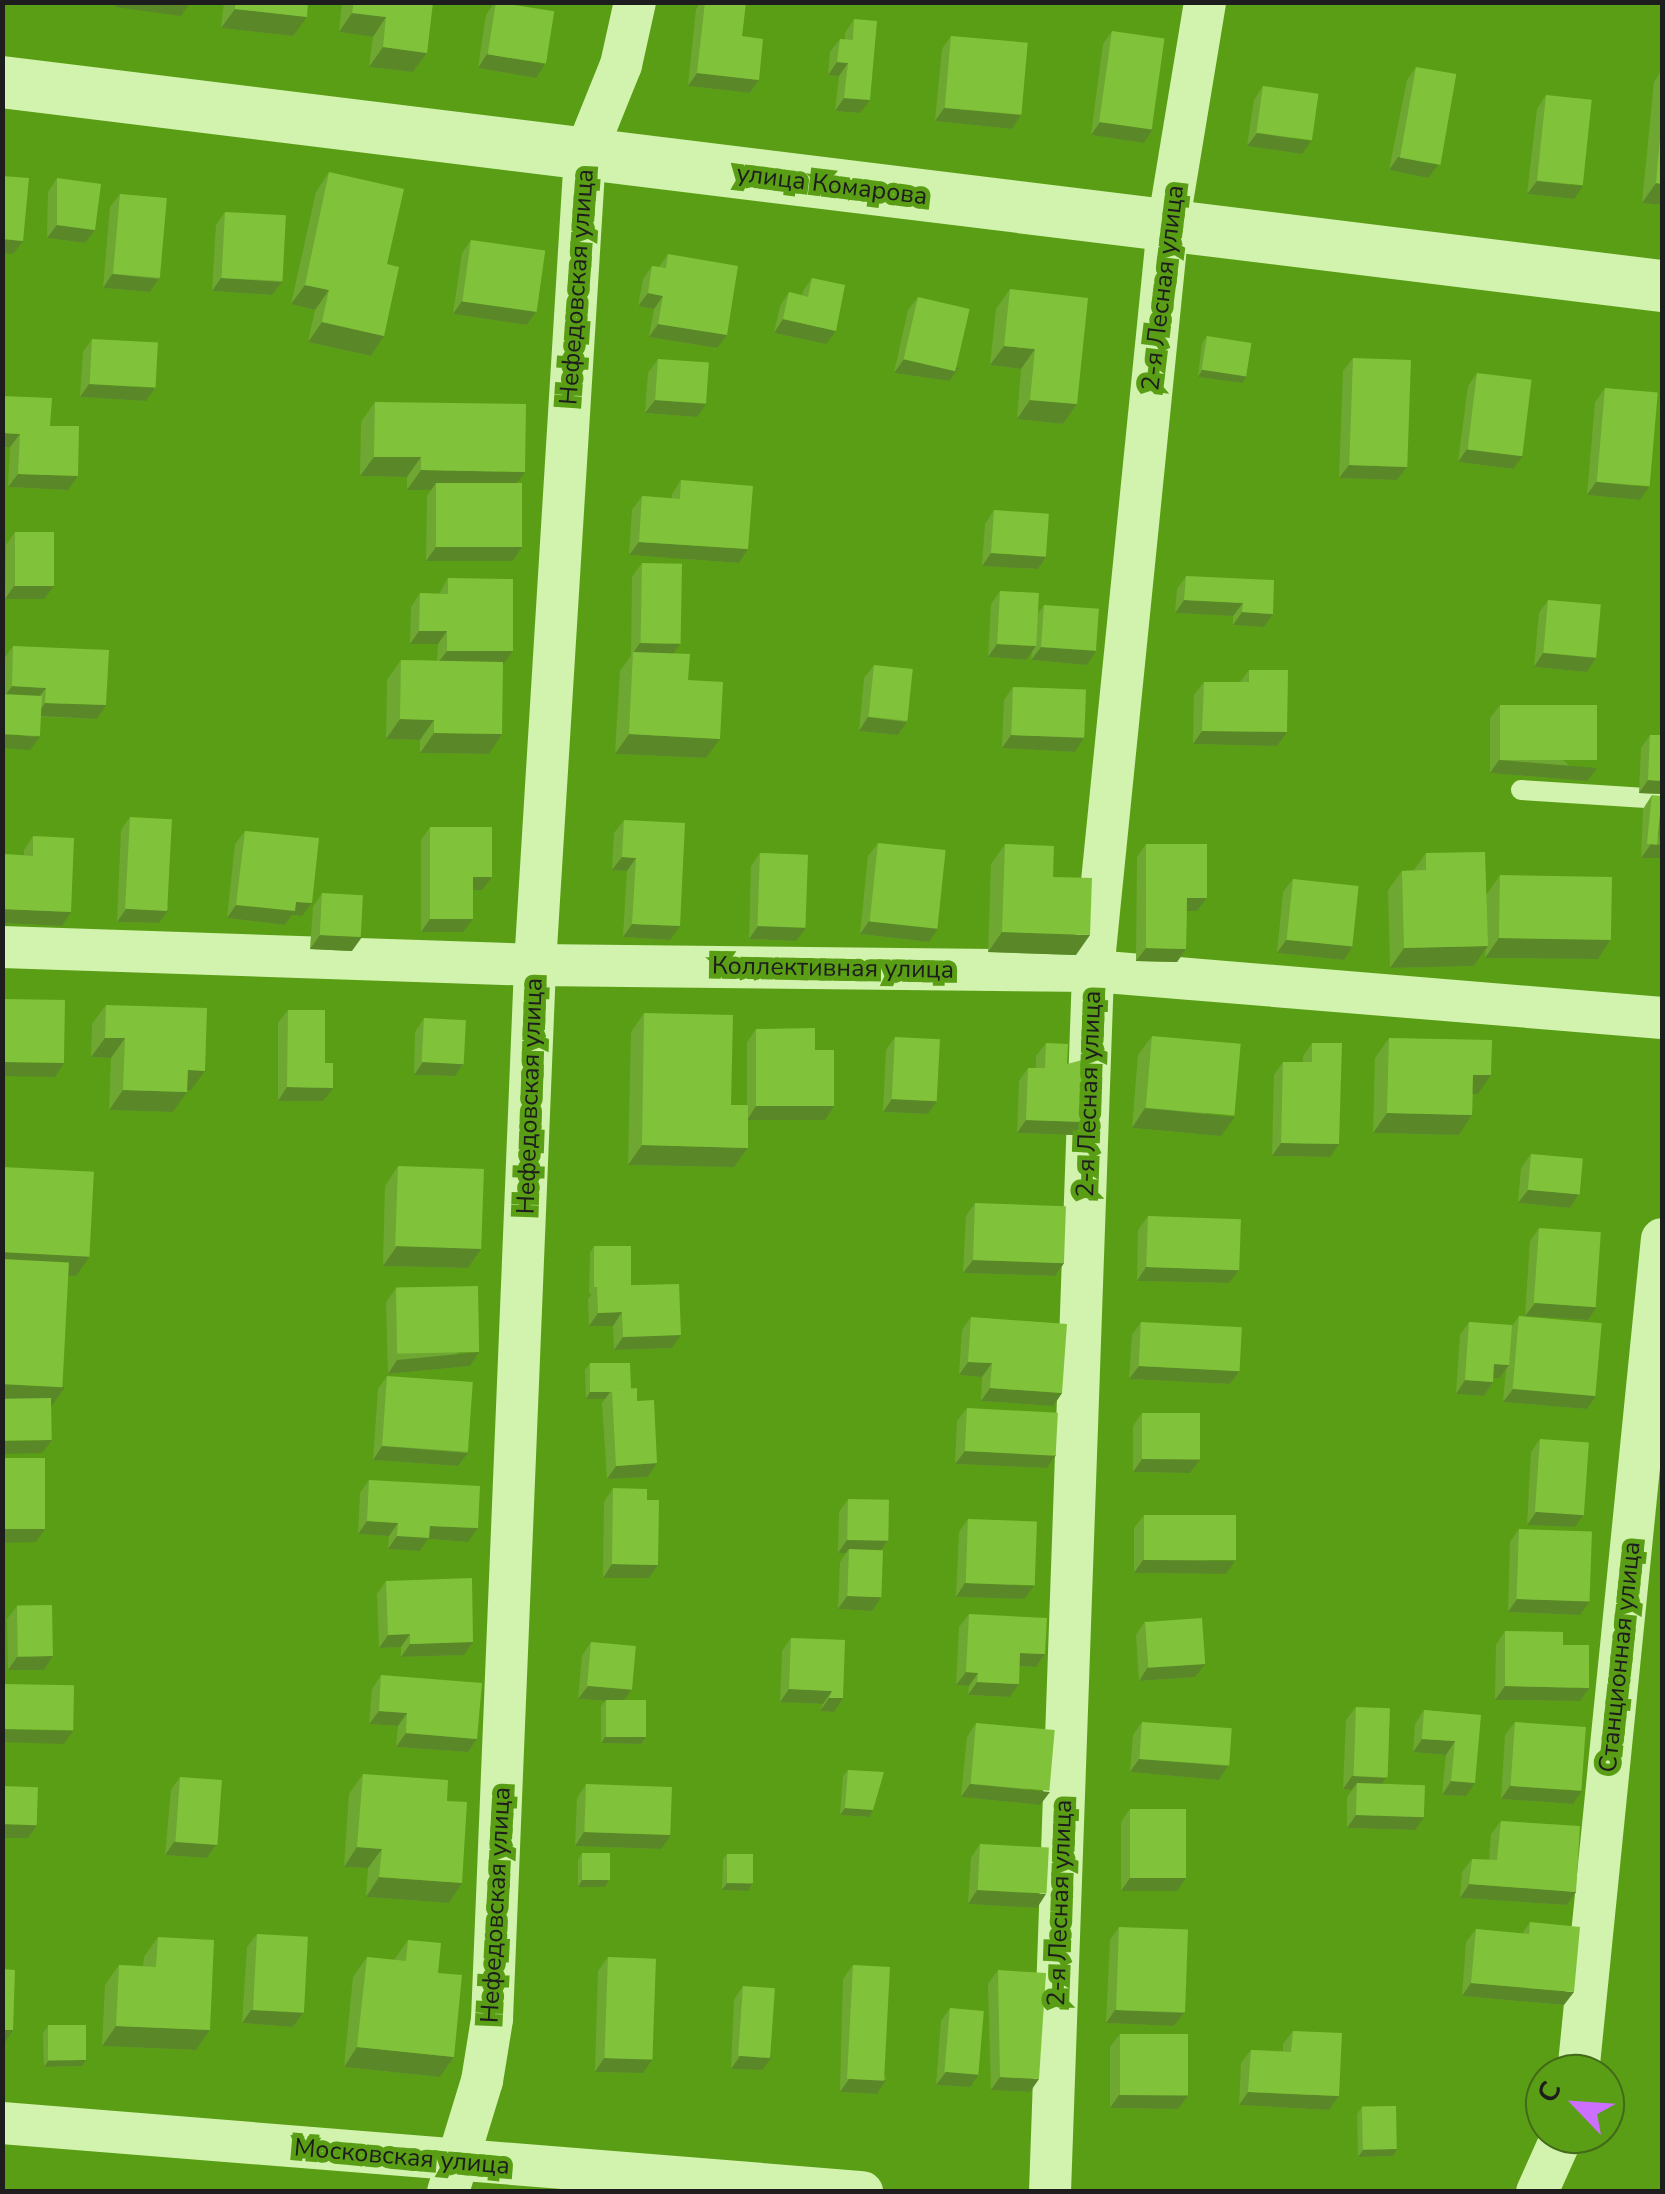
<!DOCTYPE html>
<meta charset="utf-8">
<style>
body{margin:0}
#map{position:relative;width:1665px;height:2194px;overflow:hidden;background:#5a9e15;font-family:"Nunito Sans",sans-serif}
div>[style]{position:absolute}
.service>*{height:20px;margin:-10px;padding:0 10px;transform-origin:10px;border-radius:10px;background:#d1f3ad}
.minor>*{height:42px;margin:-21px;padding:0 21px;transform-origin:21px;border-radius:21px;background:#d1f3ad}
.tertiary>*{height:52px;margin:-26px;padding:0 26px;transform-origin:26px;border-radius:26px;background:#d1f3ad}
.wall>*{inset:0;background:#6ea832}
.shaded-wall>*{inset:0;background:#5a8829}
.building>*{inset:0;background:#80c33a;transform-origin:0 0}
span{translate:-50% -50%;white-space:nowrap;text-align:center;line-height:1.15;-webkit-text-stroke:10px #5a9e15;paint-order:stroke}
.street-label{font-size:25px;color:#1d1d1d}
.frame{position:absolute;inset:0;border:5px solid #1d1d1d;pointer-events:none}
.north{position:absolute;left:1525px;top:2054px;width:100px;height:100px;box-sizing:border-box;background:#5a9e15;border:2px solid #426a18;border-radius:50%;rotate:295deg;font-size:28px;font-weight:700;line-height:40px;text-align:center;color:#1d1d1d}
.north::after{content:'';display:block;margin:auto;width:35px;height:45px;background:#cc6fff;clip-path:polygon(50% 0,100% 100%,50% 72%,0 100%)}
</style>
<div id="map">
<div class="service">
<div style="left:1521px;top:790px;width:141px;rotate:3.7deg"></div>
</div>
<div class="minor">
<div style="left:2px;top:947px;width:533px;rotate:1.93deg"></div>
<div style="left:535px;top:965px;width:558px;rotate:0.62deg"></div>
<div style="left:1093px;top:971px;width:571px;rotate:4.72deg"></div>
<div style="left:1578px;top:2074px;width:839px;rotate:-84.26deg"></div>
<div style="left:2px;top:2123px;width:863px;rotate:4.59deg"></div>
<div style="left:448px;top:2192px;width:116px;rotate:-73deg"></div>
<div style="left:482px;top:2081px;width:63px;rotate:-80.8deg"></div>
<div style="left:492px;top:2019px;width:1055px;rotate:-87.66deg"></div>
<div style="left:535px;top:965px;width:813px;rotate:-86.47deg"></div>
<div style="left:585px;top:154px;width:96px;rotate:-68deg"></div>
<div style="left:621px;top:65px;width:65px;rotate:-77.5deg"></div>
<div style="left:1050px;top:2192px;width:1222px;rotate:-87.98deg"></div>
<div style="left:1093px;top:971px;width:749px;rotate:-84.25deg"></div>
<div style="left:1168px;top:226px;width:227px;rotate:-80.6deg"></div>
<div style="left:1537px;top:2192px;width:64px;rotate:-65.9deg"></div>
</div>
<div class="tertiary">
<div style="left:2px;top:82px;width:1672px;rotate:7.01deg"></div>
</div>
<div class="wall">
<div style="clip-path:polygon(224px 2px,308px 2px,293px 36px,221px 28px)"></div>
<div style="clip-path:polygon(342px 2px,433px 2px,427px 53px,413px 72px,369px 67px,373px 37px,339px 32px)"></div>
<div style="clip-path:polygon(495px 2px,536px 78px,478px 68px,486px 15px)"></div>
<div style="clip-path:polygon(701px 2px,746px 2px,742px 36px,759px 80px,750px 93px,688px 86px,696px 9px)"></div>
<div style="clip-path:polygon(854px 19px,860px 113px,835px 111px,839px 76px,828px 75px,830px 52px,840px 39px,845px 40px,845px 33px)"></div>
<div style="clip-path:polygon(1112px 31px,1153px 129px,1144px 143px,1091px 135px,1103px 44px)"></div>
<div style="clip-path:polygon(951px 36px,1021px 115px,1012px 129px,935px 121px,942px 49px)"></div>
<div style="clip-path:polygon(1416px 67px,1428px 178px,1389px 170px,1407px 80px)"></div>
<div style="clip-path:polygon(1662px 70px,1662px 205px,1642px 203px,1654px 82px)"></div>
<div style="clip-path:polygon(1263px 86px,1302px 154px,1247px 146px,1254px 100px)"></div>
<div style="clip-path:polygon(1546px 95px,1574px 199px,1527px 194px,1537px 109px)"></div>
<div style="clip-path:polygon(329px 172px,387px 264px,384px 336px,371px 356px,308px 342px,315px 310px,291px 304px,316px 192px)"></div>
<div style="clip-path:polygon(57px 178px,95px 230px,85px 243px,47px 238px,48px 192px)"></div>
<div style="clip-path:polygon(120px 194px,159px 279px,150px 292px,103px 288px,110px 207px)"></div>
<div style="clip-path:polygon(225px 212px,282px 282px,272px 295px,212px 291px,216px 225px)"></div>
<div style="clip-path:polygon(471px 240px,536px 312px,527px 325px,453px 314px,462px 253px)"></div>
<div style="clip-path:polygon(668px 254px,717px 348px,649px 337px,654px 309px,638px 306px,643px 279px,652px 266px,659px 267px)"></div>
<div style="clip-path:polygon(812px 278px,826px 344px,774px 333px,780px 306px,789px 292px,802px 295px,803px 291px)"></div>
<div style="clip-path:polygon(1010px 289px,1077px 404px,1063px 424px,1017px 419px,1021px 369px,990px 365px,996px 309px)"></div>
<div style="clip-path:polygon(918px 297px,949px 381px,894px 373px,908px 310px)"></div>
<div style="clip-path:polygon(1207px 336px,1247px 376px,1242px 383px,1198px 377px,1202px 343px)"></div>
<div style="clip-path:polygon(92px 339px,146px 401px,80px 397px,83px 352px)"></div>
<div style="clip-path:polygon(1353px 358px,1407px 467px,1397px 480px,1339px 478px,1343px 371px)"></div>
<div style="clip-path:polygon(658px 359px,697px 417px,645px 413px,648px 373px)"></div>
<div style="clip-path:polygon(1477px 373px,1513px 469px,1458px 462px,1468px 386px)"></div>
<div style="clip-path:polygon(1605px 388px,1640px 500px,1587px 495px,1595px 402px)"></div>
<div style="clip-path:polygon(2px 396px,68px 490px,8px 487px,10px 447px)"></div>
<div style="clip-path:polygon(375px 402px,517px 483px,522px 547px,513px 561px,426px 561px,427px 496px,431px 490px,407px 490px,407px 477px,360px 476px,361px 422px)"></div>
<div style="clip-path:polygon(681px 480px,748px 549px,739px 563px,629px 555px,632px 510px,642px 496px,672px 498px,672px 494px)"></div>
<div style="clip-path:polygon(994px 510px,1047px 556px,1038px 569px,982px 566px,985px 524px)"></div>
<div style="clip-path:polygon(15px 532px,44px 599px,5px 599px,6px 545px)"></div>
<div style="clip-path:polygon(642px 563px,673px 654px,688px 680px,706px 758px,615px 754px,620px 671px,631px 656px,632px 577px)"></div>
<div style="clip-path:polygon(1186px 576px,1273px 614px,1264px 627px,1233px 625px,1233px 616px,1175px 613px,1177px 589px)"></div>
<div style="clip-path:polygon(448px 578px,503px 664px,489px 754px,420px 753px,420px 740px,386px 739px,387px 680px,401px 660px,437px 661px,438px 644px,410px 644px,411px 607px,420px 593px,439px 594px)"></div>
<div style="clip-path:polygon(1000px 591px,1037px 615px,1044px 605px,1087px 665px,1031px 660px,1032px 651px,1026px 660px,988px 657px,991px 604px)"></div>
<div style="clip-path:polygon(1548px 600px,1596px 658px,1587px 672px,1534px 667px,1539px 613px)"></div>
<div style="clip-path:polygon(13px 646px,97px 719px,41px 717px,30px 750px,2px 694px,4px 659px)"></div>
<div style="clip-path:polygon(874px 665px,907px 722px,898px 735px,859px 731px,864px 678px)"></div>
<div style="clip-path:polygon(1249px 670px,1277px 746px,1193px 744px,1194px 695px,1204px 682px,1240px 682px)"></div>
<div style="clip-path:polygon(1013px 687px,1084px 738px,1075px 752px,1002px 748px,1004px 700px)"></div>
<div style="clip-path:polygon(1500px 705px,1587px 781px,1490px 773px,1490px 718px)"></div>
<div style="clip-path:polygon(1650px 735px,1662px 735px,1662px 794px,1639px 793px,1641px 748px)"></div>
<div style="clip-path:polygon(1652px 795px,1662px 858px,1641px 858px,1643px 809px)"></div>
<div style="clip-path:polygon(130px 817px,169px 910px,159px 923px,117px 922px,121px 830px)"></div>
<div style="clip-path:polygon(624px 820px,670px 940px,623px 937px,627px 871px,612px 870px,614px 833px)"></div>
<div style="clip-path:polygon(430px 827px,482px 890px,473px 890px,463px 932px,421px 932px,421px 840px)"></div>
<div style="clip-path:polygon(245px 831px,302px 916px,292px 915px,285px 925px,227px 918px,235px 844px)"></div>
<div style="clip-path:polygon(33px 836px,62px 926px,2px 923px,3px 854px,24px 855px,24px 850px)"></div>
<div style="clip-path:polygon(878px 843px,929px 942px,860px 934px,868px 856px)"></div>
<div style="clip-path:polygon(1005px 844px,1053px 877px,1076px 955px,988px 952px,991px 864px)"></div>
<div style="clip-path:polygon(1146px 844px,1207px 898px,1197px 911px,1187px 911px,1186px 949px,1177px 962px,1136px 961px,1137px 857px)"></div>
<div style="clip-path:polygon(760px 853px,796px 941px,749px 939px,751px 866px)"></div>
<div style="clip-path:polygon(1426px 853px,1487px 894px,1500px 875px,1611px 939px,1598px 959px,1485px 958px,1486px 950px,1474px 966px,1390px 968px,1388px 890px,1402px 871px,1414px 870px)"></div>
<div style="clip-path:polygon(1293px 879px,1353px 946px,1344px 960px,1277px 953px,1283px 892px)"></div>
<div style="clip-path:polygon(322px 893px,352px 951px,310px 949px,313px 907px)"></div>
<div style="clip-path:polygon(106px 1005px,191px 1090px,187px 1090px,173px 1112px,109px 1110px,111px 1058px,91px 1057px,92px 1024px)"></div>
<div style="clip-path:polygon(288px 1010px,323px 1101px,278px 1101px,278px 1023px)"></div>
<div style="clip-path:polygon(644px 1013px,731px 1105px,747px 1105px,747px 1042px,756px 1029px,815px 1050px,825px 1120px,748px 1120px,748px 1148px,734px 1167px,628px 1165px,631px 1032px)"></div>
<div style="clip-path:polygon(424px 1018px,464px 1063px,455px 1076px,414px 1075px,415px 1032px)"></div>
<div style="clip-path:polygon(1152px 1036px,1221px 1136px,1132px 1128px,1138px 1055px)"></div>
<div style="clip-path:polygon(895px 1037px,928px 1114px,883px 1112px,886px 1050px)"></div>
<div style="clip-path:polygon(1389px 1038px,1478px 1094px,1473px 1094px,1472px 1115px,1459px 1135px,1373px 1133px,1375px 1058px)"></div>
<div style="clip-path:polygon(1046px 1043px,1067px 1064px,1084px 1122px,1075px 1135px,1017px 1133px,1019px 1081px,1028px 1068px,1036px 1068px,1036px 1056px)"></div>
<div style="clip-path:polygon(1312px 1043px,1330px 1157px,1272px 1156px,1274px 1075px,1283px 1062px,1303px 1062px,1303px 1056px)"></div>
<div style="clip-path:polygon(1531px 1154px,1579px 1194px,1570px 1208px,1518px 1203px,1521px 1168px)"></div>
<div style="clip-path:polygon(398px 1166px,482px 1248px,468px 1268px,383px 1266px,385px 1186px)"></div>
<div style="clip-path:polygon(975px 1203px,1064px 1263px,1055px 1276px,963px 1273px,966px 1216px)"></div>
<div style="clip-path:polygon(1148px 1216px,1229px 1283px,1137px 1281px,1138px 1230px)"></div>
<div style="clip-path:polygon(1539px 1228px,1597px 1307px,1588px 1320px,1525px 1316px,1530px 1241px)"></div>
<div style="clip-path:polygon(594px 1246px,631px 1285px,672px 1348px,614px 1350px,613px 1326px,589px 1326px,588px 1299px,592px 1294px,589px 1294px,590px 1253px)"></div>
<div style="clip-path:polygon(396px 1288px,470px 1366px,388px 1374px,386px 1302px)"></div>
<div style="clip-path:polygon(1519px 1316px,1596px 1396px,1587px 1409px,1503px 1402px,1506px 1370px,1500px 1378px,1493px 1378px,1493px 1382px,1484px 1396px,1456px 1394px,1460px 1335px,1469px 1322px,1512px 1326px)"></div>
<div style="clip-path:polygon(971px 1317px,1062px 1393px,1053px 1406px,981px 1401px,982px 1377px,959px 1375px,962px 1330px)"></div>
<div style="clip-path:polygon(1141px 1322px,1240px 1371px,1230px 1384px,1129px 1379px,1132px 1335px)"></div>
<div style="clip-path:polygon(590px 1363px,631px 1389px,637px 1401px,657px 1463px,648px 1477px,607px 1479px,602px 1403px,605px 1399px,586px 1399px,585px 1370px)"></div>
<div style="clip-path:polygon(387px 1376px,468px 1453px,458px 1466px,373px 1460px,378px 1389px)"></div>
<div style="clip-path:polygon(967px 1408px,1056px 1455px,1047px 1468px,955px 1464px,957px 1421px)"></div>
<div style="clip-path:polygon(1142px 1413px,1200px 1460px,1190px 1473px,1133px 1472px,1133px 1426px)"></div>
<div style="clip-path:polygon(1540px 1439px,1575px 1527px,1527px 1525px,1531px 1452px)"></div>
<div style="clip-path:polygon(369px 1480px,478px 1528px,468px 1542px,428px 1539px,420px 1551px,388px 1549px,389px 1536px,358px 1534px,360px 1493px)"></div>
<div style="clip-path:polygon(613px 1488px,647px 1500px,658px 1565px,649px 1578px,603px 1578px,604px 1502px)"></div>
<div style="clip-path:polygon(848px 1499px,888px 1540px,882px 1550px,872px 1611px,838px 1609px,840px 1562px,846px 1553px,838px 1553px,839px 1512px)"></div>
<div style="clip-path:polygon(1144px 1515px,1226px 1574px,1134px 1573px,1134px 1528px)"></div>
<div style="clip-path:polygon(968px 1519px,1024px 1599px,956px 1597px,959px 1532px)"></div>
<div style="clip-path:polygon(1519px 1529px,1580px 1615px,1508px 1612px,1510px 1542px)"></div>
<div style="clip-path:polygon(386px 1581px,464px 1655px,401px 1657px,401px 1647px,379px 1648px,377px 1594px)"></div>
<div style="clip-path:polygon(17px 1606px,53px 1656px,44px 1670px,8px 1670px,7px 1619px)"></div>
<div style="clip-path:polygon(969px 1614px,1045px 1654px,1036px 1667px,1019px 1667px,1019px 1684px,1010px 1697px,968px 1695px,969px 1686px,956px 1685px,959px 1627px)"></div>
<div style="clip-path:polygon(1145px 1621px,1195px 1677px,1139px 1681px,1136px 1635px)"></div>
<div style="clip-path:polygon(1505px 1631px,1563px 1645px,1580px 1701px,1495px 1700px,1496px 1645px)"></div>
<div style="clip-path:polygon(791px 1638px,845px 1640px,834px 1712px,820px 1711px,823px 1704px,780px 1702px,782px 1651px)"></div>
<div style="clip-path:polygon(591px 1642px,632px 1689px,624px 1700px,646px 1737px,641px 1744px,601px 1743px,601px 1706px,605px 1701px,578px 1699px,582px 1656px)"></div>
<div style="clip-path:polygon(381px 1675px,477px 1739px,468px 1752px,396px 1747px,398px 1726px,369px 1724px,372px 1689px)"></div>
<div style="clip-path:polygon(1356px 1707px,1386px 1778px,1382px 1784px,1415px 1830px,1347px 1828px,1347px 1797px,1352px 1790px,1343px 1789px,1346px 1720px)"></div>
<div style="clip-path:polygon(1424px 1710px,1481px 1715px,1466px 1796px,1442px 1795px,1446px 1755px,1413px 1752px,1415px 1724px)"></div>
<div style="clip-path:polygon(1142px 1722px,1228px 1766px,1219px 1780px,1130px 1772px,1133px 1735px)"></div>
<div style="clip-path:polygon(1515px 1722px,1573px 1804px,1501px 1799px,1505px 1735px)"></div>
<div style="clip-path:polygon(976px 1723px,1040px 1805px,961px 1797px,967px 1737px)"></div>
<div style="clip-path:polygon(848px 1770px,869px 1817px,840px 1815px,843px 1776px)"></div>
<div style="clip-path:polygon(363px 1774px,447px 1801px,449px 1903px,366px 1897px,368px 1868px,344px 1867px,349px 1794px)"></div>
<div style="clip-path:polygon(180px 1777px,216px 1845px,207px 1858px,165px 1855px,171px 1790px)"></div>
<div style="clip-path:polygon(586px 1784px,661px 1849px,575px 1846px,577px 1798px)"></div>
<div style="clip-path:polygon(1130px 1809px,1177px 1891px,1121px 1891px,1121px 1822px)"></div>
<div style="clip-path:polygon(1501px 1821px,1576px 1892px,1567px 1905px,1460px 1898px,1462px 1872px,1472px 1859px,1489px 1860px,1491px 1834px)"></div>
<div style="clip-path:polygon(980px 1844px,1037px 1908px,968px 1904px,971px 1858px)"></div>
<div style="clip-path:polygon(582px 1853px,609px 1880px,605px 1887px,578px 1887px,578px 1860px)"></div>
<div style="clip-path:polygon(727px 1854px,752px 1884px,748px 1891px,722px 1890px,723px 1860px)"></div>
<div style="clip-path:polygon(1530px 1922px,1564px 2005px,1462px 1996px,1466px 1942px,1476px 1929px,1522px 1934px)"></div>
<div style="clip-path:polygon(1119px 1927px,1184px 2013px,1174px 2026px,1106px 2023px,1110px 1940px)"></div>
<div style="clip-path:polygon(257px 1934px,303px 2013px,293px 2027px,242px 2023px,247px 1947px)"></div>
<div style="clip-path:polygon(158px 1937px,210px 2030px,196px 2050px,102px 2046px,105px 1985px,119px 1965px,143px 1966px,144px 1957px)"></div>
<div style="clip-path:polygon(408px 1940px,438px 1973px,454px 2057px,440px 2077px,344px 2067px,353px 1977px,367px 1957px,394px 1960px)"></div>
<div style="clip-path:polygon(608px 1957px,643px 2073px,595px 2072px,598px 1971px)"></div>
<div style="clip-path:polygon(853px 1965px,886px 2080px,877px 2094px,840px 2092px,843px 1979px)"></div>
<div style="clip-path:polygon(998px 1970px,1030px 2092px,991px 2090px,988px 1984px)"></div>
<div style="clip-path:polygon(743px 1986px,762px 2070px,731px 2069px,734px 2000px)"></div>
<div style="clip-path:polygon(950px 2008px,970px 2087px,936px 2085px,941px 2021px)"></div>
<div style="clip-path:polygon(48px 2026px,82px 2066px,44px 2067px,43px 2033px)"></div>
<div style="clip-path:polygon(1293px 2031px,1339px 2096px,1329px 2110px,1239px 2105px,1241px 2063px,1251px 2050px,1283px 2051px,1283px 2044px)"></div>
<div style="clip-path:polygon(1120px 2034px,1188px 2096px,1178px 2109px,1110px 2108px,1110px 2047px)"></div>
<div style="clip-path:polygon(1362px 2107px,1393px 2156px,1358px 2157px,1357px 2114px)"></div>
</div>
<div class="shaded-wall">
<div style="clip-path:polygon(118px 2px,190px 3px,181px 16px,115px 7px)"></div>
<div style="clip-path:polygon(235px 9px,307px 17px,293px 36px,221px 28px)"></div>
<div style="clip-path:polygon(352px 13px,386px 17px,373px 37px,339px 32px)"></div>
<div style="clip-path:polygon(383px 47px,427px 53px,413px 72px,369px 67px)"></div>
<div style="clip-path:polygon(487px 54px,545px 64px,536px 78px,478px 68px)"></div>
<div style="clip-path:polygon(837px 62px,848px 63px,839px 76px,828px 75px)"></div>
<div style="clip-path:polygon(697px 73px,759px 80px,750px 93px,688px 86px)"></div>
<div style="clip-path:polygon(844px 98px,870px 100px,860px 113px,835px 111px)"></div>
<div style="clip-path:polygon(944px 108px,1021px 115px,1012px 129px,935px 121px)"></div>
<div style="clip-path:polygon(1100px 122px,1153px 129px,1144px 143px,1091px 135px)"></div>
<div style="clip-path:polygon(1257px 133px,1311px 141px,1302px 154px,1247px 146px)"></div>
<div style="clip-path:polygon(1398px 157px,1438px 165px,1428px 178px,1389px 170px)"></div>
<div style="clip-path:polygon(1537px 181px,1583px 186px,1574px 199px,1527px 194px)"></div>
<div style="clip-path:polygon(1656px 183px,1662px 184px,1662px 205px,1642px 203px)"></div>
<div style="clip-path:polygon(57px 225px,95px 230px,85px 243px,47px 238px)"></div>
<div style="clip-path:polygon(2px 239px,23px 241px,13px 254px,2px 253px)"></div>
<div style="clip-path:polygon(112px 274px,159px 279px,150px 292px,103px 288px)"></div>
<div style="clip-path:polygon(221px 278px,282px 282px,272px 295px,212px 291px)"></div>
<div style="clip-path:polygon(305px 285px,329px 290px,315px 310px,291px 304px)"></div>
<div style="clip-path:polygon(648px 293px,663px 296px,654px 309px,638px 306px)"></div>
<div style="clip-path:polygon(462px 301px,536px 312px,527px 325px,453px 314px)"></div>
<div style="clip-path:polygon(783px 319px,836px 331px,826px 344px,774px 333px)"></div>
<div style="clip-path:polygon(322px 322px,384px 336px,371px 356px,308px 342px)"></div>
<div style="clip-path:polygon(658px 324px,727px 335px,717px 348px,649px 337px)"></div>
<div style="clip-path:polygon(1004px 346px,1035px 349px,1021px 369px,990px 365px)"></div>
<div style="clip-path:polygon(904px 359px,959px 368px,949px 381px,894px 373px)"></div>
<div style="clip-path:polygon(1202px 370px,1247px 376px,1242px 383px,1198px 377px)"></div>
<div style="clip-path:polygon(89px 384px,155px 388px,146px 401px,80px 397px)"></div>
<div style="clip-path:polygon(655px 400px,706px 404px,697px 417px,645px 413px)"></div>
<div style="clip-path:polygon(1030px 400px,1077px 404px,1063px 424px,1017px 419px)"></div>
<div style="clip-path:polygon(2px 433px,20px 434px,10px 447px,2px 447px)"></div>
<div style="clip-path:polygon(1467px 449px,1523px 456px,1513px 469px,1458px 462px)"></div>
<div style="clip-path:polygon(374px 457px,421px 457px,407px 477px,360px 476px)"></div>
<div style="clip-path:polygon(1349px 465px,1407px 467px,1397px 480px,1339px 478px)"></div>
<div style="clip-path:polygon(421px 470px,525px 472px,511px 491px,436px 483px,431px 490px,407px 490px)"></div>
<div style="clip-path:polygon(18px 474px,78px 476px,68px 490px,8px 487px)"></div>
<div style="clip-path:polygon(1596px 482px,1649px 487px,1640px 500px,1587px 495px)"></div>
<div style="clip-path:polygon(639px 542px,748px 549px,739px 563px,629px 555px)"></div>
<div style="clip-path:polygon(436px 547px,522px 547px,513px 561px,426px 561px)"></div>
<div style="clip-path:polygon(991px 553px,1047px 556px,1038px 569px,982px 566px)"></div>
<div style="clip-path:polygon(14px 586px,54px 586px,44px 599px,5px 599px)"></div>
<div style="clip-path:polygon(1184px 600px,1243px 603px,1233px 616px,1175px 613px)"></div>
<div style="clip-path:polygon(1242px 612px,1273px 614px,1264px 627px,1233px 625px)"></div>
<div style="clip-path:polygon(419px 631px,447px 631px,438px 644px,410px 644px)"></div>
<div style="clip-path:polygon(640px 643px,680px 644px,670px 658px,633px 653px)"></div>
<div style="clip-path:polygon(997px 644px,1036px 646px,1026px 660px,988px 657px)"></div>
<div style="clip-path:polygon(1041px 647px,1096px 651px,1087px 665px,1031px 660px)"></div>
<div style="clip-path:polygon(447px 651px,513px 651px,503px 665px,437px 664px)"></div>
<div style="clip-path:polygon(1543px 653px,1596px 658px,1587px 672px,1534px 667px)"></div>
<div style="clip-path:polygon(12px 686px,46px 688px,36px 701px,2px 700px)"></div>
<div style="clip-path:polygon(45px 703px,106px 705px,97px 719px,36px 716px)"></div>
<div style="clip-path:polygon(868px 717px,907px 722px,898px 735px,859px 731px)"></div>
<div style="clip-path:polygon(400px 719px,434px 720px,420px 740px,386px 739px)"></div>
<div style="clip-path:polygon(1202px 731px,1287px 732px,1277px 746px,1193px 744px)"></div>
<div style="clip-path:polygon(434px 733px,502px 734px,489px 754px,420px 753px)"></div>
<div style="clip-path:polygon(2px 734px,40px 737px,30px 750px,2px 748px)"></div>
<div style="clip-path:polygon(629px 734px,720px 739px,706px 758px,615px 754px)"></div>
<div style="clip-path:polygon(1011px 735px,1084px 738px,1075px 752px,1002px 748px)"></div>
<div style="clip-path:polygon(1499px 760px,1597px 768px,1587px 781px,1490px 773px)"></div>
<div style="clip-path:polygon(1648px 780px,1662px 781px,1662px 794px,1639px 793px)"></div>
<div style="clip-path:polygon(1651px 844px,1662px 845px,1662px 858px,1641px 858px)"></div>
<div style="clip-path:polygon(622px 857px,636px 858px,627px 871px,612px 870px)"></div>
<div style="clip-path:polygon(473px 877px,492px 877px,482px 890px,463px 890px)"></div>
<div style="clip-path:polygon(1187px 898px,1207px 898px,1197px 911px,1178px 911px)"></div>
<div style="clip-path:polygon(296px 902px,312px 903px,302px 916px,292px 915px,285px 925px,227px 918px,236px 905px)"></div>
<div style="clip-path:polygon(2px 909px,71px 912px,62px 926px,2px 923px)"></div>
<div style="clip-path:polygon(126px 909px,169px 910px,159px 923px,117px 922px)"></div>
<div style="clip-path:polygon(430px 919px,473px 919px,463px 932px,421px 932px)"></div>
<div style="clip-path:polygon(869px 921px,938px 928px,929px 942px,860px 934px)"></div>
<div style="clip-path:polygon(632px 924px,680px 926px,670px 940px,623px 937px)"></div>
<div style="clip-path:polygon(758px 926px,806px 928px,796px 941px,749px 939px)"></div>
<div style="clip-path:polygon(1002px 932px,1090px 935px,1076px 955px,988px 952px)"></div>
<div style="clip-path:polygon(320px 935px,362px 937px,352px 951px,310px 949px)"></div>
<div style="clip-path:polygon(1499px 938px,1611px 939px,1598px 959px,1485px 958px)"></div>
<div style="clip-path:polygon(1286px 940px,1353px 946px,1344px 960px,1277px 953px)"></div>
<div style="clip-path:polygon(1488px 946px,1474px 966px,1390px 968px,1404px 948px)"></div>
<div style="clip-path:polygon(1146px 948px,1186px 949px,1177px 962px,1136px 961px)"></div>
<div style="clip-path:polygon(105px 1038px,125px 1038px,111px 1058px,91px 1057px)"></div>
<div style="clip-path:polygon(2px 1062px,64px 1063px,55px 1077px,2px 1076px)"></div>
<div style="clip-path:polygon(423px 1062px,464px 1063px,455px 1076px,414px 1075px)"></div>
<div style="clip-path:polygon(188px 1070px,205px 1071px,191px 1090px,174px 1090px)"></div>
<div style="clip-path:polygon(1473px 1075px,1491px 1075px,1478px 1094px,1459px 1094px)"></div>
<div style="clip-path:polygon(287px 1087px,333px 1088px,323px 1101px,278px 1101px)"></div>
<div style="clip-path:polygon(123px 1090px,187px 1092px,173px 1112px,109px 1110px)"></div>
<div style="clip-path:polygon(892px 1099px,937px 1101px,928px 1114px,883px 1112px)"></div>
<div style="clip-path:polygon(756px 1106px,834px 1106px,825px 1120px,747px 1120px)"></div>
<div style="clip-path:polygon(1145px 1108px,1235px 1117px,1221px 1136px,1132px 1128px)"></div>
<div style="clip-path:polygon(1387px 1113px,1472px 1115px,1459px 1135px,1373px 1133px)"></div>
<div style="clip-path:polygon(1026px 1120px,1084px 1122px,1075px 1135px,1017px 1133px)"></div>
<div style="clip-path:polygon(1281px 1143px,1339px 1144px,1330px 1157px,1272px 1156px)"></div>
<div style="clip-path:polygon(642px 1145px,748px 1148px,734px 1167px,628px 1165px)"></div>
<div style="clip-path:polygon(1528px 1190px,1579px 1194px,1570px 1208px,1518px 1203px)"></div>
<div style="clip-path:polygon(397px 1246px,482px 1248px,468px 1268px,383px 1266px)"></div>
<div style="clip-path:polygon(2px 1252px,90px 1256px,76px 1276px,2px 1272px)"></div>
<div style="clip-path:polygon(973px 1260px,1064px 1263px,1055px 1276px,963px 1273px)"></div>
<div style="clip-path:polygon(1146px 1267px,1239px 1270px,1229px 1283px,1137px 1281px)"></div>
<div style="clip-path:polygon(1535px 1303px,1597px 1307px,1588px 1320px,1525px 1316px)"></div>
<div style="clip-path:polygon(622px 1312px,613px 1326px,589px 1326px,598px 1313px)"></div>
<div style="clip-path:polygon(681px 1335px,672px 1348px,614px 1350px,623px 1337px)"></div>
<div style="clip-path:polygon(479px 1352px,470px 1366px,388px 1374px,397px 1360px)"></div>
<div style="clip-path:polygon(968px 1362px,992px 1363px,982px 1377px,959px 1375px)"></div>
<div style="clip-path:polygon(1494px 1364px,1509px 1365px,1500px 1378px,1485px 1378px)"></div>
<div style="clip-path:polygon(1139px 1366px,1240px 1371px,1230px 1384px,1129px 1379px)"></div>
<div style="clip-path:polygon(1465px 1380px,1493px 1382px,1484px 1396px,1456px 1394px)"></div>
<div style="clip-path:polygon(2px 1384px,65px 1387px,51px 1407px,2px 1405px)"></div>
<div style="clip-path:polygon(990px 1388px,1062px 1393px,1053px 1406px,981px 1401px)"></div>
<div style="clip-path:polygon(1513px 1389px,1596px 1396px,1587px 1409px,1503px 1402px)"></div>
<div style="clip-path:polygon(590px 1392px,610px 1392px,605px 1399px,586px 1399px)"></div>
<div style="clip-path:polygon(52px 1440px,42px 1453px,2px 1454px,2px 1441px)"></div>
<div style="clip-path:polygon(382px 1446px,468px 1453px,458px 1466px,373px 1460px)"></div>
<div style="clip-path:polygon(965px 1451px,1056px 1455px,1047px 1468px,955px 1464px)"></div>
<div style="clip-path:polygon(1142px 1459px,1200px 1460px,1190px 1473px,1133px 1472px)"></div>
<div style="clip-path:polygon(657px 1463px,648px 1477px,607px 1479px,616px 1466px)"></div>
<div style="clip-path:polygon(1536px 1512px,1584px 1514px,1575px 1527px,1527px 1525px)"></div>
<div style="clip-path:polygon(367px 1521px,398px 1523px,389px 1536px,358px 1534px)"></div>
<div style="clip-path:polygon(430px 1526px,478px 1528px,468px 1542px,428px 1539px,420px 1551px,388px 1549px,397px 1536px)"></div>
<div style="clip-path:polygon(2px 1529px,45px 1529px,36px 1542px,2px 1543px)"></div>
<div style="clip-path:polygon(847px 1540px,888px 1540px,879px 1554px,849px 1549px,846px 1553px,838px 1553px)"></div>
<div style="clip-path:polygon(1143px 1560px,1235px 1561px,1226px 1574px,1134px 1573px)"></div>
<div style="clip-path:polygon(612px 1564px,658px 1565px,649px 1578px,603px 1578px)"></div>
<div style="clip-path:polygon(965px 1583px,1034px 1586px,1024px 1599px,956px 1597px)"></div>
<div style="clip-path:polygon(847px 1596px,881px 1597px,872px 1611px,838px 1609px)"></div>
<div style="clip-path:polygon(1517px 1599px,1590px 1601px,1580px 1615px,1508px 1612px)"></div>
<div style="clip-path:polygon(410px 1634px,401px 1647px,379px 1648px,388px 1635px)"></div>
<div style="clip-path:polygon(473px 1642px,464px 1655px,401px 1657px,410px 1644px)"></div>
<div style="clip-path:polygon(1020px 1653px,1045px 1654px,1036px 1667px,1011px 1666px)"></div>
<div style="clip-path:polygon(53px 1656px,44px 1670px,8px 1670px,17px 1657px)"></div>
<div style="clip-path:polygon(1205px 1664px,1195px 1677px,1139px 1681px,1148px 1667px)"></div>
<div style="clip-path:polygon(966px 1672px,978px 1673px,969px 1686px,956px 1685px)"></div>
<div style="clip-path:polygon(977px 1682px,1019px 1684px,1010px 1697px,968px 1695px)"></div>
<div style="clip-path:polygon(588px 1686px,632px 1689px,623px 1702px,578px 1699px)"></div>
<div style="clip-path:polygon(1505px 1686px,1589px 1688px,1580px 1701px,1495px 1700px)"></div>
<div style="clip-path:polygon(789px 1689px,832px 1691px,823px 1704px,780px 1702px)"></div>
<div style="clip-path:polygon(829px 1698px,843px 1698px,834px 1712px,820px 1711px)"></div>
<div style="clip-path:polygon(379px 1711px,407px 1713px,398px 1726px,369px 1724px)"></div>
<div style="clip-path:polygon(2px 1729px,73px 1731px,64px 1744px,2px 1742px)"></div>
<div style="clip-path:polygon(406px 1733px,477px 1739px,468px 1752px,396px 1747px)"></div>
<div style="clip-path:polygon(605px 1737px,646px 1737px,641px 1744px,601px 1743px)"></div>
<div style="clip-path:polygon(1422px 1739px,1455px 1741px,1446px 1755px,1413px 1752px)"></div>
<div style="clip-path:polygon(1139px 1759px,1228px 1766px,1219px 1780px,1130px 1772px)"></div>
<div style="clip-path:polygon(1352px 1776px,1386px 1778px,1377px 1791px,1357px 1783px,1352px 1790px,1343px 1789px)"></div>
<div style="clip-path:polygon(1451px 1781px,1475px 1783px,1466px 1796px,1442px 1795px)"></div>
<div style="clip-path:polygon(970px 1784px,1050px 1792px,1040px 1805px,961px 1797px)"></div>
<div style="clip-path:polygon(1510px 1786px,1582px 1791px,1573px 1804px,1501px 1799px)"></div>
<div style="clip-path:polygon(845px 1808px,873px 1810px,869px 1817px,840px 1815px)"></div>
<div style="clip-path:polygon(1356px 1815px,1425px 1816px,1415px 1830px,1347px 1828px)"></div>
<div style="clip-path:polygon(2px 1824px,37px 1825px,28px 1838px,2px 1838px)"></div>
<div style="clip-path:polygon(584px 1832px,671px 1835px,661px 1849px,575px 1846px)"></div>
<div style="clip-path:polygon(174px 1842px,216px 1845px,207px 1858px,165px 1855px)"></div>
<div style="clip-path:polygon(357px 1847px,382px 1849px,368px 1868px,344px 1867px)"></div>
<div style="clip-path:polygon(379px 1877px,462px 1883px,449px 1903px,366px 1897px)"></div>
<div style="clip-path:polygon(1130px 1878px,1186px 1878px,1177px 1891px,1121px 1891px)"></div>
<div style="clip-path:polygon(582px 1880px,609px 1880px,605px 1887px,578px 1887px)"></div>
<div style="clip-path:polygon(727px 1883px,752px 1884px,748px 1891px,722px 1890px)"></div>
<div style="clip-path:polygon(1469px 1884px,1576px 1892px,1567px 1905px,1460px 1898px)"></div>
<div style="clip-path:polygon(977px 1890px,1046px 1894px,1037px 1908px,968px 1904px)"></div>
<div style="clip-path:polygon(1471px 1983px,1574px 1992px,1564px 2005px,1462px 1996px)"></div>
<div style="clip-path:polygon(251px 2010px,303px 2013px,293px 2027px,242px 2023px)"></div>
<div style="clip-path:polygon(1115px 2010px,1184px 2013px,1174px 2026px,1106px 2023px)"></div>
<div style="clip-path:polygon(116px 2026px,210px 2030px,196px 2050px,102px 2046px)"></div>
<div style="clip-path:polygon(2px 2030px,13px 2030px,4px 2044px,2px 2044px)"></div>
<div style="clip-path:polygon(357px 2047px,454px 2057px,440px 2077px,344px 2067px)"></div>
<div style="clip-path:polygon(740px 2056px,772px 2057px,762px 2070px,731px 2069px)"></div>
<div style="clip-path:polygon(604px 2058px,652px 2060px,643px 2073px,595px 2072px)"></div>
<div style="clip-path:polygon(86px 2060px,82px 2066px,44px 2067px,48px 2061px)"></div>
<div style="clip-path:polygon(946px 2072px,979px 2074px,970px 2087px,936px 2085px)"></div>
<div style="clip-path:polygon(1000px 2077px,1039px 2079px,1030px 2092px,991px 2090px)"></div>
<div style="clip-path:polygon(849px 2079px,886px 2080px,877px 2094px,840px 2092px)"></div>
<div style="clip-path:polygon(1248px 2092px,1339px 2096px,1329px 2110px,1239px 2105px)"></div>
<div style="clip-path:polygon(1119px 2095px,1188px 2096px,1178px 2109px,1110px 2108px)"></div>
<div style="clip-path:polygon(1397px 2149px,1393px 2156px,1358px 2157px,1363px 2150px)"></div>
</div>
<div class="building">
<div style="clip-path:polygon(235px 2px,308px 2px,307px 17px,235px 9px)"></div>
<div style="clip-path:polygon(354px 2px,433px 2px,427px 53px,383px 47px,386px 17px,352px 13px)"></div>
<div style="left:496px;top:2px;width:59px;height:53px;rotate:9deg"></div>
<div style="clip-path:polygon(705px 2px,746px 2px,742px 36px,763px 39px,759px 80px,697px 73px)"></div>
<div style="clip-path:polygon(854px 19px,877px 21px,870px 100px,844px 98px,848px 63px,837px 62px,840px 39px,853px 40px)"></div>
<div style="left:1112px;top:31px;width:53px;height:92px;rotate:8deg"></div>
<div style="left:951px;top:36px;width:77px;height:72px;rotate:5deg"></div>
<div style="left:1416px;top:67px;width:41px;height:92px;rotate:10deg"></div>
<div style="left:1263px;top:86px;width:56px;height:47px;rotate:8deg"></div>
<div style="left:1546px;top:95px;width:46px;height:86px;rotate:6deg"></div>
<div style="clip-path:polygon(1662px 116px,1662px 184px,1656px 183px)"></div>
<div style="clip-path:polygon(329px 172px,404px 189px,387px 264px,399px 267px,384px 336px,322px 322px,329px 290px,305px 285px)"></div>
<div style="clip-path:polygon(2px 176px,29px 178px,23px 241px,2px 239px)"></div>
<div style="clip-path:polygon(57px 178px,101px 184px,95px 230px,57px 225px)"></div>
<div style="left:120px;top:194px;width:47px;height:80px;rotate:5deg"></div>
<div style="left:225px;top:212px;width:61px;height:66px;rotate:3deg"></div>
<div style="left:471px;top:240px;width:75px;height:62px;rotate:8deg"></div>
<div style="clip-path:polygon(668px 254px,738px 266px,727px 335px,658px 324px,663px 296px,648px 293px,652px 266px,666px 268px)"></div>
<div style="clip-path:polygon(812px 278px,845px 285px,836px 331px,783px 319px,789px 292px,808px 297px)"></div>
<div style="clip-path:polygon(1010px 289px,1088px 298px,1077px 404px,1030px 400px,1035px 349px,1004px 346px)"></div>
<div style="left:918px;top:297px;width:53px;height:64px;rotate:13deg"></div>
<div style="left:1207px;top:336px;width:45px;height:34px;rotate:9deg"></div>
<div style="left:92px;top:339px;width:66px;height:45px;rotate:3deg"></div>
<div style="left:1353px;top:358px;width:58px;height:107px;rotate:2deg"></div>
<div style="left:658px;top:359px;width:51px;height:41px;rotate:4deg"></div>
<div style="left:1477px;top:373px;width:55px;height:77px;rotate:7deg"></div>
<div style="left:1605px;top:388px;width:53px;height:94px;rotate:5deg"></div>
<div style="clip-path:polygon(2px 396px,52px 398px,50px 426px,79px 426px,78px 476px,18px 474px,20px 434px,2px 433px)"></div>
<div style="clip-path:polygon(375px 402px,526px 404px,525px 472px,421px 470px,421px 457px,374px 457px)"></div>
<div style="clip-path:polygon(681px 480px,753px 486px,748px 549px,639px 542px,642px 496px,680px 499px)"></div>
<div style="left:436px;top:483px;width:86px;height:64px"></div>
<div style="left:994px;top:510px;width:55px;height:43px;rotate:4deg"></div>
<div style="left:15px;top:532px;width:39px;height:54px"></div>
<div style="left:642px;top:563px;width:40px;height:80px;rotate:1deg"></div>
<div style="clip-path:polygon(1186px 576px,1274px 580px,1273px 614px,1242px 612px,1243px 603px,1184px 600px)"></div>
<div style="clip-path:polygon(448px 578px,513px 579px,513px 651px,447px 651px,447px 631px,419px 631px,420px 593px,448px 594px)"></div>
<div style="left:1000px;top:591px;width:39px;height:53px;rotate:3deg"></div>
<div style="left:1548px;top:600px;width:53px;height:53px;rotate:5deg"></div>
<div style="left:1044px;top:605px;width:55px;height:42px;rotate:4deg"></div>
<div style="clip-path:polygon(13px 646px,109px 650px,106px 705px,45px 703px,46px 688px,12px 686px)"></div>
<div style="clip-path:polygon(633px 652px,690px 654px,688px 680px,723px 682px,720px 739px,629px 734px)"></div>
<div style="clip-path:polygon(401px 660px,503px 662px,502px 734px,434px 733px,434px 720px,400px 719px)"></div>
<div style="left:874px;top:665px;width:39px;height:52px;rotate:6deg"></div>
<div style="clip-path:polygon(1249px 670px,1288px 670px,1287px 732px,1202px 731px,1204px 682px,1249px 682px)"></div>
<div style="left:1013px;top:687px;width:73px;height:48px;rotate:2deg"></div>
<div style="left:2px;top:694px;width:40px;height:40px;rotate:3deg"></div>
<div style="left:1500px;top:705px;width:97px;height:55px"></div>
<div style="clip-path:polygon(1650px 735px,1662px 735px,1662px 781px,1648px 780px)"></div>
<div style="left:1652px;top:795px;width:10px;height:49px;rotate:6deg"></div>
<div style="left:130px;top:817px;width:42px;height:92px;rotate:3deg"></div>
<div style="clip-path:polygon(624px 820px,685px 823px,680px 926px,632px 924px,636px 858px,622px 857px)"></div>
<div style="clip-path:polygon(430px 827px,492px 827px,492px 877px,473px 877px,473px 919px,430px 919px)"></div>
<div style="clip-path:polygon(245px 831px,319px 838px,312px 903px,296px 902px,295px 911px,236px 905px)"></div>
<div style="clip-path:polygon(33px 836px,74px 838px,71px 912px,2px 909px,3px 854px,33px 856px)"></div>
<div style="left:878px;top:843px;width:68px;height:79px;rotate:6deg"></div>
<div style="clip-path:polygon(1005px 844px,1054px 846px,1053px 877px,1092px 878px,1090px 935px,1002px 932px)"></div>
<div style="clip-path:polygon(1146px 844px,1207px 844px,1207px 898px,1187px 898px,1186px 949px,1146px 948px)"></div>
<div style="clip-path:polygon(1485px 852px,1488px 946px,1404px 948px,1402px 871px,1426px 870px,1426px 853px)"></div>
<div style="left:760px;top:853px;width:48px;height:73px;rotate:2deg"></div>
<div style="left:1500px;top:875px;width:112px;height:63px;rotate:1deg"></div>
<div style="left:1293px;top:879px;width:66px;height:61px;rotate:6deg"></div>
<div style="left:322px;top:893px;width:41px;height:42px;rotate:3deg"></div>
<div style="left:2px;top:999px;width:63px;height:63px;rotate:1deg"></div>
<div style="clip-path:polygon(106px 1005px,207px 1008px,205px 1071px,188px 1070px,187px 1092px,123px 1090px,125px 1038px,105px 1038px)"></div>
<div style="clip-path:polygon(288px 1010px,325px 1010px,325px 1063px,333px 1063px,333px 1088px,287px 1087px)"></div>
<div style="clip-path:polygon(644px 1013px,733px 1015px,731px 1105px,748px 1105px,748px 1148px,642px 1145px)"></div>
<div style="left:424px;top:1018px;width:42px;height:44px;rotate:3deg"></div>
<div style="clip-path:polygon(815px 1028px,815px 1050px,834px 1050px,834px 1106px,756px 1106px,756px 1029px)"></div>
<div style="left:1152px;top:1036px;width:89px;height:72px;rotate:5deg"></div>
<div style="left:895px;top:1037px;width:45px;height:62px;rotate:3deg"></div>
<div style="clip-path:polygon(1389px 1038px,1492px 1040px,1491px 1075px,1473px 1075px,1472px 1115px,1387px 1113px)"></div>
<div style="clip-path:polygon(1046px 1043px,1068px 1044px,1067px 1064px,1086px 1059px,1084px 1122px,1026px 1120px,1028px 1068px,1045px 1068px)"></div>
<div style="clip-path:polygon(1312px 1043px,1342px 1043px,1339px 1144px,1281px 1143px,1283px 1062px,1312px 1062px)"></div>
<div style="left:1531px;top:1154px;width:52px;height:36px;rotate:5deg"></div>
<div style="left:398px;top:1166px;width:86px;height:80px;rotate:2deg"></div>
<div style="left:3px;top:1167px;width:91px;height:85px;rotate:3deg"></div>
<div style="left:975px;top:1203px;width:91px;height:57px;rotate:2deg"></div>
<div style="left:1148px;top:1216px;width:93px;height:51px;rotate:2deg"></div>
<div style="left:1539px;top:1228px;width:62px;height:75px;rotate:4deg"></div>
<div style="left:594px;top:1246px;width:37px;height:41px"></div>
<div style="left:2px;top:1259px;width:67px;height:125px;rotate:3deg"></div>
<div style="clip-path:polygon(679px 1284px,681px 1335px,623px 1337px,622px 1312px,598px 1313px,597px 1286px)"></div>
<div style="left:478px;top:1286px;width:66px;height:82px;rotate:89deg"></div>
<div style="left:1519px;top:1316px;width:83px;height:73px;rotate:5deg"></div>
<div style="clip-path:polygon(971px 1317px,1067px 1324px,1062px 1393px,990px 1388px,992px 1363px,968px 1362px)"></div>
<div style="left:1141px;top:1322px;width:101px;height:44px;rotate:3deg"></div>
<div style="clip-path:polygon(1469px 1322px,1512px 1325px,1509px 1365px,1494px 1364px,1493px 1382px,1465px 1380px)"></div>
<div style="clip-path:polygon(590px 1363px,630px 1363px,631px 1389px,612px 1390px,612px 1392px,590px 1392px)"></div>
<div style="left:387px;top:1376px;width:86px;height:70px;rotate:4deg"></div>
<div style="clip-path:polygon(637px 1388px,637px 1401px,654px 1400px,657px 1463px,616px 1466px,612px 1390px)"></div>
<div style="left:51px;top:1398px;width:42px;height:49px;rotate:89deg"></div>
<div style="left:967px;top:1408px;width:91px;height:43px;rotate:3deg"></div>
<div style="left:1142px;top:1413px;width:58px;height:46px"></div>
<div style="left:1540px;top:1439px;width:49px;height:73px;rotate:4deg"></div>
<div style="left:2px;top:1458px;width:43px;height:71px"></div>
<div style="clip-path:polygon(369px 1480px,480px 1486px,478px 1528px,430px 1526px,429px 1538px,397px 1536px,398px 1523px,367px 1521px)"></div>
<div style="clip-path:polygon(613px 1488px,647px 1489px,647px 1500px,659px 1500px,658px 1565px,612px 1564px)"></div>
<div style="left:848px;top:1499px;width:41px;height:41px;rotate:1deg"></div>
<div style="left:1144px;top:1515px;width:92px;height:45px"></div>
<div style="left:968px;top:1519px;width:69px;height:64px;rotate:2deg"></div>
<div style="left:1519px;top:1529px;width:73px;height:70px;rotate:2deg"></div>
<div style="left:849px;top:1549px;width:34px;height:47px;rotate:2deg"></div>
<div style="clip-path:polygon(472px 1578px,473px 1642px,410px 1644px,410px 1634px,388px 1635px,386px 1581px)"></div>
<div style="left:52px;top:1605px;width:51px;height:35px;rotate:89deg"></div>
<div style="clip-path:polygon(969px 1614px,1047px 1618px,1045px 1654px,1020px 1653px,1019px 1684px,977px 1682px,978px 1673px,966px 1672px)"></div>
<div style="left:1202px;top:1618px;width:46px;height:57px;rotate:86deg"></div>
<div style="clip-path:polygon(1505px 1631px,1563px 1632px,1563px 1645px,1589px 1645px,1589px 1688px,1505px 1686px)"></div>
<div style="clip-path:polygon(791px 1638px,845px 1640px,843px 1698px,829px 1698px,832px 1691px,789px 1689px)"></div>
<div style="left:591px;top:1642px;width:45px;height:44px;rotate:5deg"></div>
<div style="clip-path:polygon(381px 1675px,482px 1683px,477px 1739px,406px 1733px,407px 1713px,379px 1711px)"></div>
<div style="left:2px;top:1684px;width:72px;height:45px;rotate:1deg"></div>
<div style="left:606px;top:1700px;width:40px;height:37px"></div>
<div style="left:1356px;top:1707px;width:34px;height:69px;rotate:2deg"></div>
<div style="clip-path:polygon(1424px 1710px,1481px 1715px,1475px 1783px,1451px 1781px,1455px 1741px,1422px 1739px)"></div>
<div style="left:1142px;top:1722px;width:90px;height:37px;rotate:4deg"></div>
<div style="left:1515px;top:1722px;width:71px;height:64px;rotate:4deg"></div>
<div style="left:976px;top:1723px;width:79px;height:61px;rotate:5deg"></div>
<div style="clip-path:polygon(848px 1770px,884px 1772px,873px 1810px,845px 1808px)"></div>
<div style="clip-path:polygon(363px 1774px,448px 1780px,447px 1801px,467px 1802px,462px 1883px,379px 1877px,382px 1849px,357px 1847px)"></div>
<div style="left:180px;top:1777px;width:42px;height:65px;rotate:4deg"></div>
<div style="left:1357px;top:1783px;width:68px;height:32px;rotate:2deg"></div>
<div style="left:586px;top:1784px;width:86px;height:48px;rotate:2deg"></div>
<div style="left:2px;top:1786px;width:36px;height:38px;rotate:2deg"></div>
<div style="left:1130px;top:1809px;width:56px;height:69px"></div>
<div style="clip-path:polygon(1501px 1821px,1580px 1826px,1576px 1892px,1469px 1884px,1472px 1859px,1497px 1860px)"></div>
<div style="left:980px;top:1844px;width:69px;height:46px;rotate:3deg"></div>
<div style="left:582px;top:1853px;width:28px;height:27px"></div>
<div style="left:727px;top:1854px;width:26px;height:29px"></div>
<div style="clip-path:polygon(1530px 1922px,1580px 1927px,1574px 1992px,1471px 1983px,1476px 1929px,1529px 1934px)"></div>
<div style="left:1119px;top:1927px;width:69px;height:83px;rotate:2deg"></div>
<div style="left:257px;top:1934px;width:51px;height:76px;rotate:3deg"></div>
<div style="clip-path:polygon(158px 1937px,214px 1940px,210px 2030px,116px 2026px,119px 1965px,156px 1967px)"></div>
<div style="clip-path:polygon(408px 1940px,441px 1943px,438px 1973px,462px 1975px,454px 2057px,357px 2047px,367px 1957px,406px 1961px)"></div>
<div style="left:608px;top:1957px;width:48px;height:101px;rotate:2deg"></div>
<div style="left:853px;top:1965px;width:37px;height:114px;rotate:3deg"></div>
<div style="clip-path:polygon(2px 1969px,15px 1970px,13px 2030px,2px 2030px)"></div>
<div style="clip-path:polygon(998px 1970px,1046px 1973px,1039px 2079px,1000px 2077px)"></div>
<div style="left:743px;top:1986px;width:32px;height:70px;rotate:4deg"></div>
<div style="left:950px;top:2008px;width:34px;height:64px;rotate:5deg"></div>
<div style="left:86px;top:2025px;width:35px;height:38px;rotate:90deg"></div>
<div style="clip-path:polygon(1293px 2031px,1342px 2033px,1339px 2096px,1248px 2092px,1251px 2050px,1291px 2052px)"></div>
<div style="left:1120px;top:2034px;width:68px;height:61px"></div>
<div style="left:1396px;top:2106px;width:43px;height:34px;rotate:89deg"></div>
</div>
<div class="street-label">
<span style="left:832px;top:185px;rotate:7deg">улица Комарова</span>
<span style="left:577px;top:287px;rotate:-86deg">Нефедовская улица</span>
<span style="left:1163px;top:288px;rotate:-83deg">2-я Лесная улица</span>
<span style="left:833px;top:968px;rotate:1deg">Коллективная улица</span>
<span style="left:1089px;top:1094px;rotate:-88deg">2-я Лесная улица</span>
<span style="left:530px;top:1096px;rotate:-88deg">Нефедовская улица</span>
<span style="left:1620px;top:1657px;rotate:-84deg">Станционная улица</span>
<span style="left:1060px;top:1903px;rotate:-88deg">2-я Лесная улица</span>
<span style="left:496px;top:1905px;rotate:-87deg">Нефедовская улица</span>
<span style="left:402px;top:2157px;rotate:5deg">Московская улица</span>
</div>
<div class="frame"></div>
<div class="north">С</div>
</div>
